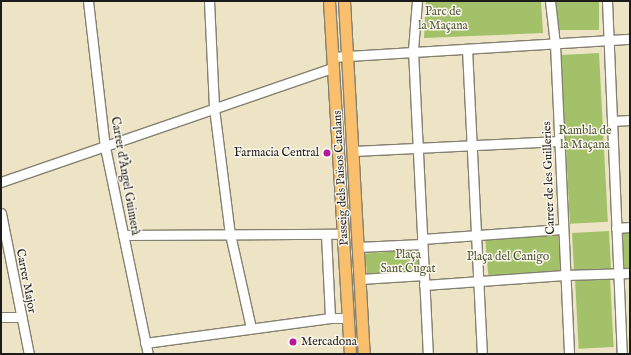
<!DOCTYPE html>
<meta charset="utf-8">
<style>
body{margin:0}
#map{position:relative;width:631px;height:355px;overflow:hidden;background:#ede4c5;font-family:"IM FELL English",serif}
div>[style]{position:absolute}
.green>*{inset:0;background:#a3c168;transform-origin:0 0}
.roads{filter:drop-shadow(1px 0 #848070) drop-shadow(-1px 0 #848070) drop-shadow(0 1px #848070) drop-shadow(0 -1px #848070)}
.minor>*{height:9px;margin:-4.5px;padding:0 4.5px;transform-origin:4.5px;border-radius:4.5px;background:#fff}
.major>*{height:11px;margin:-5.5px;padding:0 5.5px;transform-origin:5.5px;border-radius:5.5px;background:#f9bf6d}
.dots>*{width:11px;height:11px;translate:-50% -50%;box-sizing:border-box;border:2px solid #fbf7ec;border-radius:50%}
span{translate:-50% -50%;white-space:nowrap;text-align:center;line-height:1.15;-webkit-text-stroke:3px #fbf7ec;paint-order:stroke}
.park-label{font-size:12px;color:#4b5637}
.poi-label{font-size:12px;color:#1c1c1c}
.right{translate:-100% -50%;text-align:right}
.left{translate:0 -50%;text-align:left}
.street-label{font-size:12px;color:#1c1c1c}
.frame{position:absolute;inset:0;border:2px solid #1c1c1c;pointer-events:none}
</style>
<div id="map">
<div class="green">
<div style="clip-path:polygon(426px 1px,541px 1px,543px 33px,424px 38px)"></div>
<div style="left:556px;top:1px;width:43px;height:29px"></div>
<div style="left:599px;top:53px;width:169px;height:38px;rotate:87deg"></div>
<div style="left:609px;top:231px;width:39px;height:37px;rotate:87deg"></div>
<div style="left:622px;top:231px;width:8px;height:38px"></div>
<div style="left:558px;top:234px;width:38px;height:73px;rotate:85deg"></div>
<div style="left:419px;top:249px;width:24px;height:54px;rotate:85deg"></div>
<div style="left:610px;top:278px;width:69px;height:35px;rotate:87deg"></div>
</div>
<div class="roads">
<div class="minor">
<div style="left:88px;top:1px;width:147px;rotate:83.4deg"></div>
<div style="left:105px;top:147px;width:211px;rotate:78.3deg"></div>
<div style="left:209px;top:1px;width:107px;rotate:87.3deg"></div>
<div style="left:214px;top:108px;width:127px;rotate:82.8deg"></div>
<div style="left:230px;top:234px;width:96px;rotate:77.4deg"></div>
<div style="left:417px;top:1px;width:49px;rotate:94.7deg"></div>
<div style="left:413px;top:50px;width:304px;rotate:87.2deg"></div>
<div style="left:550px;top:1px;width:43px;rotate:83.4deg"></div>
<div style="left:555px;top:44px;width:310px;rotate:87.4deg"></div>
<div style="left:607px;top:1px;width:353px;rotate:87.6deg"></div>
<div style="left:467px;top:49px;width:305px;rotate:87.2deg"></div>
<div style="left:332px;top:57px;width:299px;rotate:-3.5deg"></div>
<div style="left:612px;top:121px;width:18px;rotate:-3deg"></div>
<div style="left:353px;top:151px;width:207px;rotate:-2.8deg"></div>
<div style="left:1px;top:182px;width:350px;rotate:-19deg"></div>
<div style="left:1px;top:213px;width:144px;rotate:78.8deg"></div>
<div style="left:616px;top:228px;width:14px;rotate:-4deg"></div>
<div style="left:123px;top:235px;width:218px;rotate:-0.3deg"></div>
<div style="left:326px;top:235px;width:83px;rotate:87.2deg"></div>
<div style="left:422px;top:239px;width:141px;rotate:-4.1deg"></div>
<div style="left:358px;top:247px;width:64px;rotate:-2.7deg"></div>
<div style="left:360px;top:279px;width:64px;rotate:-3.6deg"></div>
<div style="left:424px;top:285px;width:141px;rotate:-4.1deg"></div>
<div style="left:565px;top:275px;width:65px;rotate:-1.8deg"></div>
<div style="left:1px;top:317px;width:20px"></div>
<div style="left:145px;top:343px;width:187px;rotate:-7.7deg"></div>
<div style="left:330px;top:318px;width:17px"></div>
</div>
<div class="major">
<div style="left:329px;top:1px;width:354px;rotate:86.6deg"></div>
<div style="left:344px;top:1px;width:354px;rotate:86.8deg"></div>
</div>
</div>
<div class="dots">
<div style="left:327px;top:153px;background:#b5179e"></div>
<div style="left:293px;top:342px;background:#b5179e"></div>
</div>
<div class="park-label">
<span style="left:443px;top:19px">Parc de<br>la Maçana</span>
<span style="left:585px;top:138px">Rambla de<br>la Maçana</span>
<span style="left:408px;top:262px">Plaça<br>Sant Cugat</span>
<span style="left:508px;top:257px">Plaça del Canigo</span>
</div>
<div class="poi-label">
<span class="right" style="left:319px;top:153px">Farmacia Central</span>
<span class="left" style="left:301px;top:342px">Mercadona</span>
</div>
<div class="street-label">
<span style="left:125px;top:176px;rotate:80deg">Carrer d'Àngel Guimerà</span>
<span style="left:341px;top:178px;rotate:-93deg">Passeig dels Països Catalans</span>
<span style="left:549px;top:178px;rotate:-92deg">Carrer de les Guilleries</span>
<span style="left:26px;top:281px;rotate:79deg">Carrer Major</span>
</div>
<div class="frame"></div>
</div>
